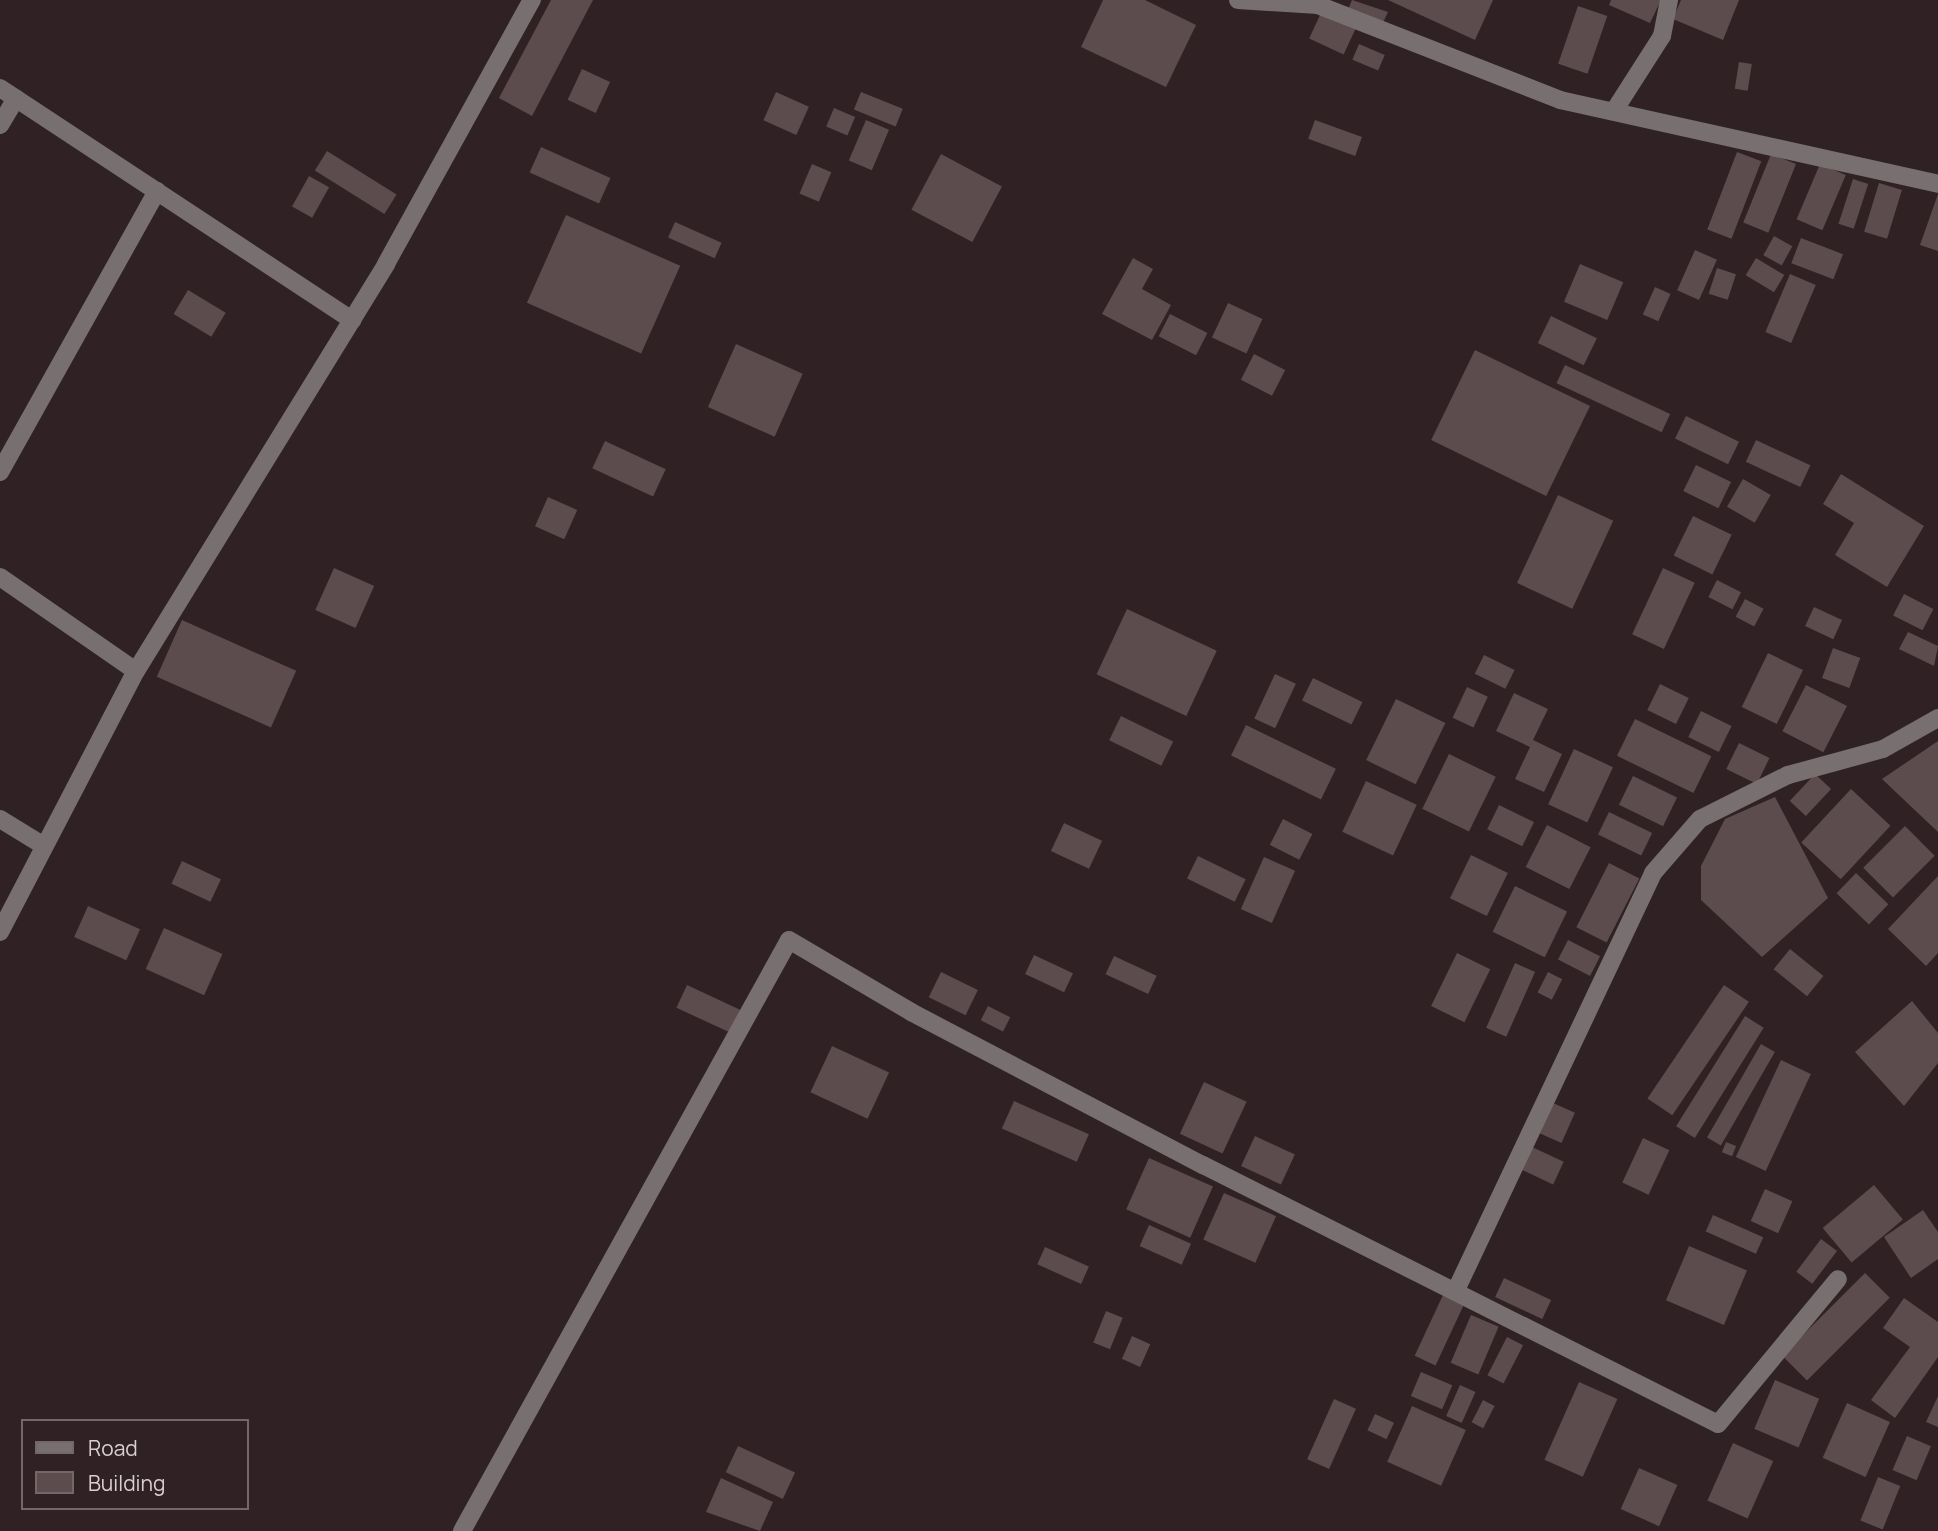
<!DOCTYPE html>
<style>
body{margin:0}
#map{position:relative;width:1938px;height:1531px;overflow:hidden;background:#302124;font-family:Manrope,sans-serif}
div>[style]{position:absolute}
.building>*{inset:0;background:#5c4c4e;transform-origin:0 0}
.minor>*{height:18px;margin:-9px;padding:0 9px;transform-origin:9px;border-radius:9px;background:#776f70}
span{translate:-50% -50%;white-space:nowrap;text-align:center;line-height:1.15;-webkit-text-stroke:6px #302124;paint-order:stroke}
.legend{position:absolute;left:21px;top:1419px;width:228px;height:91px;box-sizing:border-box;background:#302124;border:2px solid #746769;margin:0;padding:9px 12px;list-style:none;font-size:21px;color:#d9cfd0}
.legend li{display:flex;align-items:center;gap:14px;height:35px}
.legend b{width:35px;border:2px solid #746769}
</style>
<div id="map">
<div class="building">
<div style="clip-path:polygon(551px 0,593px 0,532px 116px,499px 98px)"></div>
<div style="clip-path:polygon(1103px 0,1145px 0,1196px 25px,1166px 87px,1081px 47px)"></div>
<div style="clip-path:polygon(1352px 0,1388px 12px,1381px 27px,1347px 12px)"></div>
<div style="clip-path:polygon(1388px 0,1493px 0,1475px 40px)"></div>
<div style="clip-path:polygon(1611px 0,1661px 0,1650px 23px,1609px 5px)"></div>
<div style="clip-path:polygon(1681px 0,1739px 0,1723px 40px,1673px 19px)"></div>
<div style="left:1578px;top:6px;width:31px;height:61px;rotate:19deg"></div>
<div style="left:1321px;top:13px;width:38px;height:28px;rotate:25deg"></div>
<div style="left:1359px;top:44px;width:28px;height:17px;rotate:23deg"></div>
<div style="left:1739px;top:62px;width:13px;height:27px;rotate:9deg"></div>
<div style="left:582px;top:69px;width:31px;height:34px;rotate:25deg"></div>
<div style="left:776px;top:92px;width:36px;height:31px;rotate:24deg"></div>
<div style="left:861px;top:92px;width:45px;height:19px;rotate:22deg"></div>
<div style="left:834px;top:108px;width:23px;height:20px;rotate:23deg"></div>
<div style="left:866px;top:120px;width:25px;height:44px;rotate:23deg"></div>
<div style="left:1315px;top:120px;width:50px;height:20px;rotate:20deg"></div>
<div style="left:541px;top:147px;width:76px;height:28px;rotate:24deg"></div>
<div style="left:327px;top:151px;width:82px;height:23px;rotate:32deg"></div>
<div style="left:1737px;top:152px;width:26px;height:83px;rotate:21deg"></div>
<div style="left:941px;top:154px;width:69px;height:63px;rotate:28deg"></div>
<div style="left:1771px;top:154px;width:27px;height:74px;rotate:22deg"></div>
<div style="left:812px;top:164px;width:21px;height:32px;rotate:23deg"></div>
<div style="left:1820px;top:164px;width:28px;height:60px;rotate:23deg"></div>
<div style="left:309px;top:176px;width:23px;height:35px;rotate:29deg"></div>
<div style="left:1853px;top:179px;width:16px;height:47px;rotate:18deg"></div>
<div style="left:1879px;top:183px;width:24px;height:51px;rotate:17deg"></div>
<div style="clip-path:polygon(1938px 194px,1938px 251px,1920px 245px)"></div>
<div style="left:566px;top:215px;width:125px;height:96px;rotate:24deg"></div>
<div style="left:675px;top:222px;width:51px;height:17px;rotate:24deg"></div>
<div style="left:1774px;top:236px;width:21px;height:22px;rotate:29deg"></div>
<div style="left:1801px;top:238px;width:45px;height:27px;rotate:21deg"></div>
<div style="left:1695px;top:250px;width:24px;height:44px;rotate:24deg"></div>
<div style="clip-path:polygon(1133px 258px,1153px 269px,1142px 289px,1171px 305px,1152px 340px,1102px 314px)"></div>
<div style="left:1756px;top:258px;width:33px;height:20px;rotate:31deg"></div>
<div style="left:1580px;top:264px;width:47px;height:41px;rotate:23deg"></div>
<div style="left:1717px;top:268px;width:20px;height:27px;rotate:18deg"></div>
<div style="left:1790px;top:274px;width:28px;height:63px;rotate:23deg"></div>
<div style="left:1655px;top:287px;width:17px;height:30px;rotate:24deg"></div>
<div style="left:188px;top:290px;width:44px;height:28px;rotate:31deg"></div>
<div style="left:1228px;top:303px;width:38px;height:38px;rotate:25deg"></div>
<div style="left:1170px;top:314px;width:42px;height:25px;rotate:27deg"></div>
<div style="left:1551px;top:316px;width:51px;height:30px;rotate:26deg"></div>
<div style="left:736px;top:344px;width:73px;height:69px;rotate:24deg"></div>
<div style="left:1475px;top:350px;width:128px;height:100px;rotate:26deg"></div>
<div style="left:1254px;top:354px;width:35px;height:29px;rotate:27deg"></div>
<div style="left:1565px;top:365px;width:116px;height:20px;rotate:25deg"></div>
<div style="left:1686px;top:416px;width:59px;height:25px;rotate:26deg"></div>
<div style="left:1756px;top:440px;width:60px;height:24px;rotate:25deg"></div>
<div style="left:605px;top:441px;width:67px;height:30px;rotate:25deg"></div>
<div style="left:1696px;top:465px;width:39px;height:29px;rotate:26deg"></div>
<div style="clip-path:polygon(1841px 474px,1924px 526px,1887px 587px,1835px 555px,1854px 523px,1823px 504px)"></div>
<div style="left:1743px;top:479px;width:32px;height:32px;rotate:30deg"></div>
<div style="left:1558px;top:495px;width:61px;height:97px;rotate:25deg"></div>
<div style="left:548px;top:497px;width:32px;height:32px;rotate:24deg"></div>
<div style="left:1693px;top:516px;width:43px;height:44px;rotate:26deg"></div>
<div style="left:334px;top:568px;width:44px;height:46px;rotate:24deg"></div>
<div style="left:1663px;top:568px;width:35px;height:73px;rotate:25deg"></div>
<div style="left:1717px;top:580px;width:27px;height:19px;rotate:27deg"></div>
<div style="left:1904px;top:594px;width:33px;height:24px;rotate:27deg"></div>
<div style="left:1745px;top:599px;width:21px;height:20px;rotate:28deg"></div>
<div style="left:1814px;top:607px;width:31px;height:21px;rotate:25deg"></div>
<div style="left:1127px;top:609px;width:99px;height:72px;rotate:25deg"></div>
<div style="left:182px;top:620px;width:125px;height:62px;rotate:24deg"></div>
<div style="clip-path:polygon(1908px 632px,1938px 646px,1934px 666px,1899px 649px)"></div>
<div style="left:1833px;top:648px;width:29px;height:32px;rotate:20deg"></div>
<div style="left:1768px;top:653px;width:39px;height:60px;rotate:26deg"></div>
<div style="left:1484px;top:655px;width:34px;height:21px;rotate:26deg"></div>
<div style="left:1275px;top:674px;width:23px;height:49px;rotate:25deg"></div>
<div style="left:1313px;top:678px;width:55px;height:25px;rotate:26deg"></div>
<div style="left:1660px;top:684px;width:32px;height:29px;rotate:26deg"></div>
<div style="left:1806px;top:685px;width:46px;height:52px;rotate:27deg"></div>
<div style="left:1467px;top:687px;width:23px;height:34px;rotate:25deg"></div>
<div style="clip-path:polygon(1514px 693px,1548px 709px,1533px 740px,1562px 754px,1544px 792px,1515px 779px,1530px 747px,1496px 731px)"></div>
<div style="left:1396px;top:699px;width:55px;height:68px;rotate:26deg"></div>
<div style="left:1701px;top:711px;width:34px;height:29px;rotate:26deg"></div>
<div style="left:1121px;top:716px;width:58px;height:27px;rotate:26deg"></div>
<div style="left:1635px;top:719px;width:85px;height:41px;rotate:26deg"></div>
<div style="left:1246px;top:725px;width:100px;height:34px;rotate:26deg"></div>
<div style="clip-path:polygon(1938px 741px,1938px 832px,1882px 779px)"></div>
<div style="left:1739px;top:743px;width:34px;height:29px;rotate:26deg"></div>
<div style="left:1574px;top:749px;width:43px;height:61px;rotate:25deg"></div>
<div style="left:1449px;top:754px;width:52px;height:61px;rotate:26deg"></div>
<div style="left:1815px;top:774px;width:22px;height:37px;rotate:43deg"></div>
<div style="left:1633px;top:776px;width:49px;height:32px;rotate:26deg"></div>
<div style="left:1366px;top:781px;width:56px;height:56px;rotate:25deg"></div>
<div style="left:1851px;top:789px;width:54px;height:73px;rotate:43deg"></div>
<div style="clip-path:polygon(1775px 797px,1828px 898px,1762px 957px,1701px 900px,1701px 866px,1725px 819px)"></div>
<div style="left:1499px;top:805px;width:39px;height:27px;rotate:26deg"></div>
<div style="left:1609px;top:812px;width:48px;height:25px;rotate:26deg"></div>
<div style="left:1283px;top:819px;width:33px;height:29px;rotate:27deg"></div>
<div style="left:1064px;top:823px;width:42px;height:31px;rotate:25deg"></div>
<div style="left:1547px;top:825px;width:49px;height:47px;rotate:27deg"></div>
<div style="left:1905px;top:826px;width:42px;height:59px;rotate:45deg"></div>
<div style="left:1471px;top:855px;width:41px;height:48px;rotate:26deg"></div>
<div style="left:1198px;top:856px;width:53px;height:25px;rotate:26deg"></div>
<div style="left:1264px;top:857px;width:34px;height:57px;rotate:24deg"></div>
<div style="left:182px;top:861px;width:43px;height:25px;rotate:25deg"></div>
<div style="left:1609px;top:863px;width:34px;height:72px;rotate:27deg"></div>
<div style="left:1856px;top:873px;width:45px;height:28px;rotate:44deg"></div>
<div style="clip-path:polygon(1938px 876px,1938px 953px,1926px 966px,1888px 929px)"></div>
<div style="left:1515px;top:886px;width:58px;height:51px;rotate:26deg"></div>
<div style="left:88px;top:906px;width:57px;height:34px;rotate:24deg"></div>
<div style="left:164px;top:928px;width:64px;height:45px;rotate:24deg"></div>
<div style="left:1568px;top:940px;width:36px;height:22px;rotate:27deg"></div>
<div style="left:1790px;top:949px;width:43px;height:26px;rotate:39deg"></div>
<div style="left:1457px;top:953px;width:37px;height:59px;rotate:26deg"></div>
<div style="left:1034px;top:955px;width:43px;height:21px;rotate:25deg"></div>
<div style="left:1114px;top:956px;width:47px;height:20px;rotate:25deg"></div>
<div style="left:1515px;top:963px;width:22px;height:71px;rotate:24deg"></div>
<div style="left:941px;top:972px;width:41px;height:28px;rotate:26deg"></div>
<div style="left:1548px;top:972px;width:16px;height:23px;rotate:27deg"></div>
<div style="left:687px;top:985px;width:62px;height:25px;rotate:25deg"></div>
<div style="left:1724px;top:985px;width:30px;height:137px;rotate:34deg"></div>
<div style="clip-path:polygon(1912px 1001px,1938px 1033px,1938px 1063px,1904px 1106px,1855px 1052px)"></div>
<div style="left:988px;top:1006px;width:25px;height:16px;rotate:27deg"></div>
<div style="left:1745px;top:1016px;width:22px;height:130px;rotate:32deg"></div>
<div style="left:1761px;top:1044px;width:16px;height:108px;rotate:30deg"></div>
<div style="left:832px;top:1046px;width:63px;height:51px;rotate:25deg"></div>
<div style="left:1781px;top:1060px;width:33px;height:107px;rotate:25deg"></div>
<div style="left:1204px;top:1082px;width:47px;height:57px;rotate:25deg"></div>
<div style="left:1014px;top:1101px;width:82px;height:30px;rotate:24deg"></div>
<div style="left:1553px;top:1103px;width:24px;height:33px;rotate:24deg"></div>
<div style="left:1255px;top:1136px;width:44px;height:33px;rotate:25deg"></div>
<div style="left:1643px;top:1138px;width:29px;height:49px;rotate:25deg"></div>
<div style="left:1726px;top:1142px;width:11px;height:11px;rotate:22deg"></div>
<div style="left:1532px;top:1147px;width:35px;height:25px;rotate:25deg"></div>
<div style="left:1149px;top:1158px;width:70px;height:56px;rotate:24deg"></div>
<div style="left:1874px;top:1185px;width:45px;height:67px;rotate:50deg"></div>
<div style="left:1765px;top:1189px;width:30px;height:35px;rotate:24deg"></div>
<div style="left:1224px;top:1193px;width:57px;height:51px;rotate:24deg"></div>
<div style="clip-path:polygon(1923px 1210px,1938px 1232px,1938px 1259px,1911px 1278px,1884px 1237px)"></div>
<div style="left:1713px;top:1215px;width:55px;height:18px;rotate:24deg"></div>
<div style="left:1149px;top:1225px;width:46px;height:23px;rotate:24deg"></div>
<div style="left:1821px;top:1239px;width:20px;height:41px;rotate:37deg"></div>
<div style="left:1689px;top:1246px;width:63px;height:59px;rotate:23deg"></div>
<div style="left:1045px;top:1247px;width:48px;height:19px;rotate:24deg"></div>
<div style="left:1865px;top:1273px;width:35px;height:117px;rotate:45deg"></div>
<div style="left:1504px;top:1278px;width:52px;height:21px;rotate:25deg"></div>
<div style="left:1443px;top:1295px;width:23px;height:67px;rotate:25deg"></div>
<div style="clip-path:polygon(1904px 1298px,1938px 1322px,1938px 1357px,1895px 1418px,1871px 1400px,1910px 1347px,1883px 1328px)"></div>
<div style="left:1106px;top:1311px;width:18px;height:34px;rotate:22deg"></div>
<div style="left:1471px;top:1315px;width:30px;height:52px;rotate:23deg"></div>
<div style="left:1132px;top:1336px;width:20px;height:25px;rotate:24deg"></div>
<div style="left:1507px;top:1337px;width:18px;height:43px;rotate:27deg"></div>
<div style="left:1421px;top:1372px;width:34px;height:26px;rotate:23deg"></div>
<div style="left:1775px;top:1380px;width:48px;height:53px;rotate:23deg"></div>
<div style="left:1579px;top:1382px;width:42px;height:85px;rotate:24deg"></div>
<div style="left:1460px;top:1385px;width:17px;height:34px;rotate:24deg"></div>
<div style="clip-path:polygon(1938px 1396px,1938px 1427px,1926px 1422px)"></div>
<div style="left:1334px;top:1399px;width:24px;height:66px;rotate:24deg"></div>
<div style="left:1483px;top:1400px;width:13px;height:25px;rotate:27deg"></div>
<div style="left:1847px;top:1403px;width:47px;height:60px;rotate:24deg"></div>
<div style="left:1412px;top:1406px;width:59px;height:61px;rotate:24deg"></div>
<div style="left:1375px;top:1414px;width:21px;height:18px;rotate:25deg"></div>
<div style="left:1907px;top:1436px;width:26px;height:37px;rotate:23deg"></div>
<div style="left:1733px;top:1443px;width:44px;height:63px;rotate:24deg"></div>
<div style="left:738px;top:1446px;width:63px;height:29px;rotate:25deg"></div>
<div style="left:1639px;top:1468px;width:42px;height:45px;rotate:24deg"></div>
<div style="left:1878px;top:1477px;width:24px;height:47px;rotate:22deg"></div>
<div style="clip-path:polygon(721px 1478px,773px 1502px,760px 1531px,706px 1512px)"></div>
</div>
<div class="minor">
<div style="left:1238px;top:0;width:80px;rotate:3.6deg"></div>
<div style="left:1318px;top:5px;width:260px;rotate:21.4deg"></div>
<div style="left:1560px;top:100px;width:387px;rotate:12.5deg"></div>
<div style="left:0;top:88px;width:422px;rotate:33.4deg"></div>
<div style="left:1614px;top:111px;width:89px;rotate:-57.4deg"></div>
<div style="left:1662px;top:36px;width:37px;rotate:-79deg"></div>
<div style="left:0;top:125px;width:31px;rotate:-59deg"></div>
<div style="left:0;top:472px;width:322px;rotate:-60.8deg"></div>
<div style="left:0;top:577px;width:165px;rotate:34.7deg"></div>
<div style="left:0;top:819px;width:52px;rotate:31.5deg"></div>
<div style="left:0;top:932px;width:294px;rotate:-62.5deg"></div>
<div style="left:136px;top:671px;width:478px;rotate:-58.4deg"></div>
<div style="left:386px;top:264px;width:302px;rotate:-61.1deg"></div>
<div style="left:1457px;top:1288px;width:459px;rotate:-64.7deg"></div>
<div style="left:1653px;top:873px;width:72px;rotate:-49deg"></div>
<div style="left:1700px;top:819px;width:98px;rotate:-26.6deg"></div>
<div style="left:1788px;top:775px;width:98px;rotate:-15.3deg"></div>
<div style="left:1883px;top:749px;width:63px;rotate:-29.4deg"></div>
<div style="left:462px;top:1531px;width:675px;rotate:-61.04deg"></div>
<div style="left:789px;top:940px;width:142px;rotate:30.5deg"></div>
<div style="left:911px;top:1012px;width:330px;rotate:27.7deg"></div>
<div style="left:1203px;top:1165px;width:576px;rotate:26.7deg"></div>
<div style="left:1718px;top:1424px;width:188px;rotate:-50.4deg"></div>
</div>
<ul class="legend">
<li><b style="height:9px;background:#776f70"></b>Road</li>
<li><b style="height:19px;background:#5c4c4e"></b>Building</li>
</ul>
</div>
